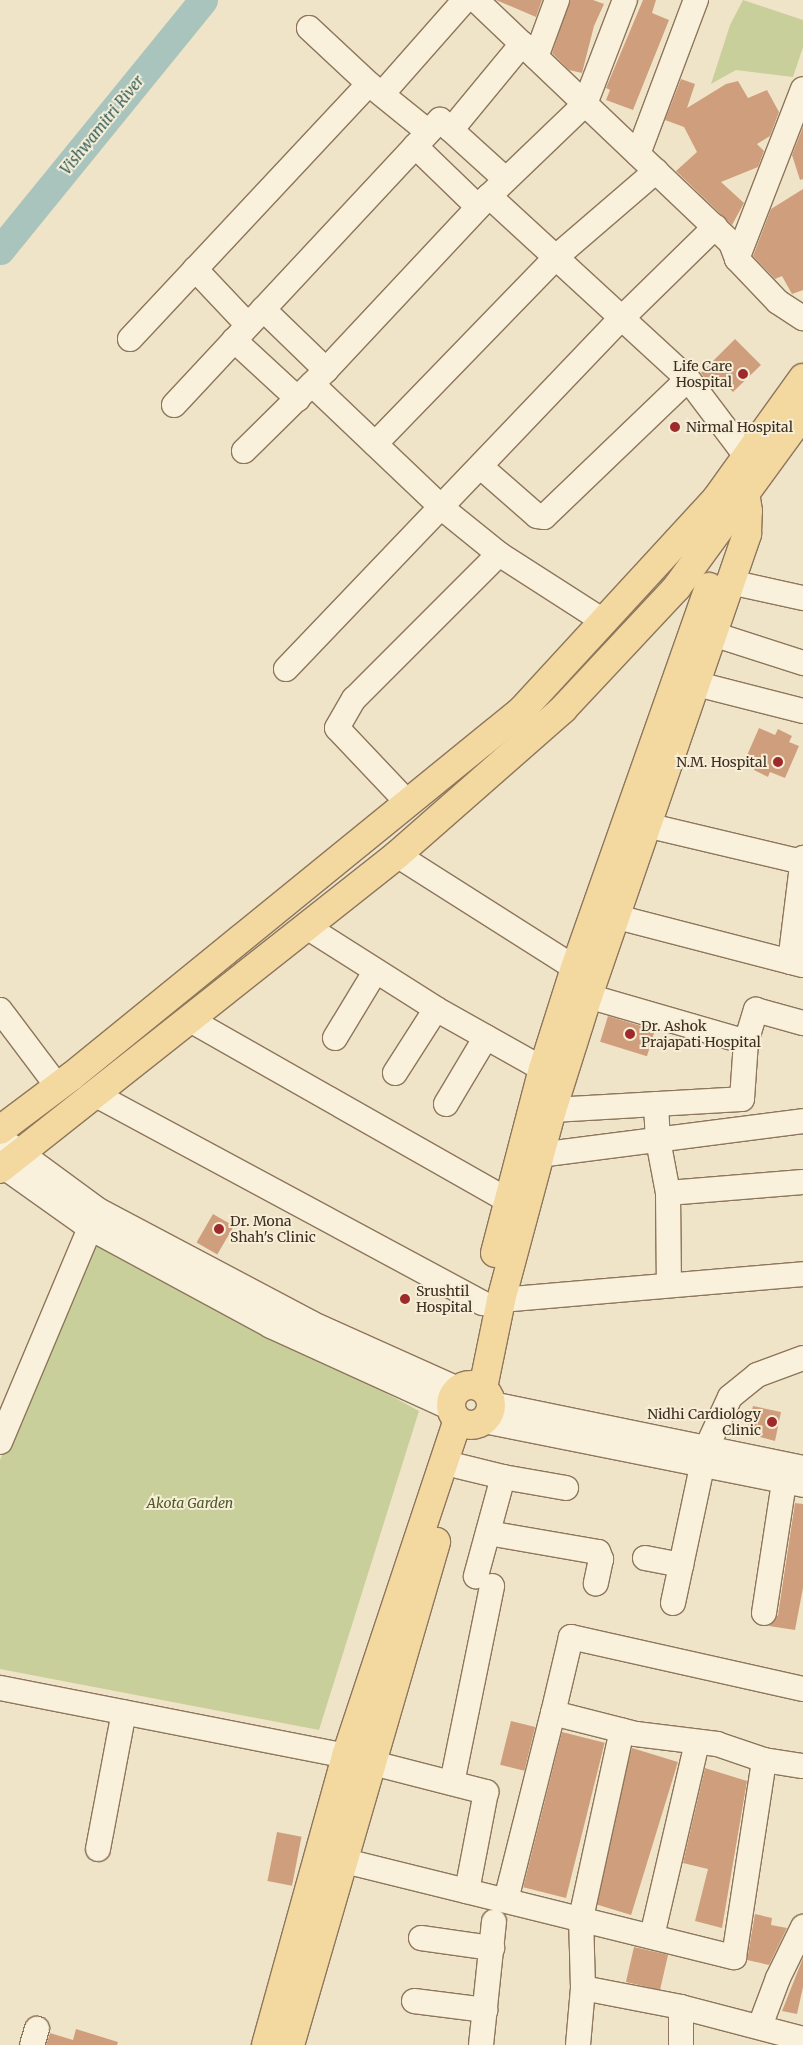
<!DOCTYPE html>
<style>
body{margin:0}
#map{position:relative;width:803px;height:2045px;overflow:hidden;background:#f0e4c8;font-family:Merriweather,serif}
div>[style]{position:absolute}
.green>*{inset:0;background:#c9cf9b}
.river>*{height:29px;margin:-14.5px;padding:0 14.5px;transform-origin:14.5px;border-radius:14.5px;background:#a9c4bc}
.building>*{inset:0;background:#cf9f7d;transform-origin:0 0}
.roads{filter:drop-shadow(1px 0 #8d765c) drop-shadow(-1px 0 #8d765c) drop-shadow(0 1px #8d765c) drop-shadow(0 -1px #8d765c)}
.minor>*{height:24px;margin:-12px;padding:0 12px;transform-origin:12px;border-radius:12px;background:#faf1dc}
.major>*{height:28px;margin:-14px;padding:0 14px;transform-origin:14px;border-radius:14px;background:#f3d9a0}
.major>.ring{margin:-14px;padding:0;box-sizing:content-box;background:none;border:28px solid #f3d9a0;border-radius:50%}
.dots>*{width:14px;height:14px;translate:-50% -50%;box-sizing:border-box;border:2px solid #f7eed8;border-radius:50%}
span{translate:-50% -50%;white-space:nowrap;text-align:center;line-height:1.15;-webkit-text-stroke:4px #f7eed8;paint-order:stroke}
.poi-label{font-size:14px;color:#3d2e20}
.right{translate:-100% -50%;text-align:right}
.left{translate:0 -50%;text-align:left}
.park-label{font-size:14px;color:#4d5a26;font-style:italic}
.water-label{font-size:15px;color:#2f5d5a;font-style:italic}
</style>
<div id="map">
<div class="green">
<div style="clip-path:polygon(743px 0,803px 20px,803px 47px,793px 77px,736px 70px,711px 84px,730px 25px)"></div>
<div style="clip-path:polygon(100px 1238px,419px 1411px,319px 1730px,0 1669px,0 1460px)"></div>
</div>
<div class="river">
<div style="left:0;top:250px;width:322px;rotate:-50.9deg"></div>
</div>
<div class="building">
<div style="clip-path:polygon(496px 0,542px 0,536px 17px)"></div>
<div style="clip-path:polygon(570px 0,593px 0,604px 4px,594px 26px,582px 73px,569px 70px,552px 53px)"></div>
<div style="clip-path:polygon(643px 0,656px 0,652px 13px,669px 20px,633px 110px,606px 100px,610px 90px,606px 88px)"></div>
<div style="clip-path:polygon(681px 79px,695px 84px,687px 108px,726px 84px,738px 81px,748px 98px,767px 90px,779px 112px,770px 136px,757px 144px,764px 151px,758px 167px,721px 182px,744px 203px,732px 225px,676px 171px,697px 152px,684px 127px,665px 120px)"></div>
<div style="clip-path:polygon(803px 127px,803px 179px,800px 180px,792px 155px)"></div>
<div style="clip-path:polygon(803px 189px,803px 290px,792px 294px,782px 276px,775px 279px,753px 256px,771px 209px)"></div>
<div style="clip-path:polygon(735px 339px,761px 365px,733px 392px,720px 379px,711px 387px,701px 373px)"></div>
<div style="clip-path:polygon(759px 728px,775px 735px,778px 729px,792px 736px,789px 742px,799px 746px,785px 778px,770px 772px,768px 777px,754px 770px,756px 765px,745px 760px)"></div>
<div style="left:608px;top:1016px;width:49px;height:27px;rotate:17deg"></div>
<div style="left:213px;top:1214px;width:24px;height:33px;rotate:30deg"></div>
<div style="clip-path:polygon(753px 1406px,781px 1412px,775px 1441px,760px 1437px,762px 1429px,748px 1426px)"></div>
<div style="clip-path:polygon(795px 1503px,803px 1504px,803px 1588px,795px 1630px,769px 1626px,778px 1615px)"></div>
<div style="left:511px;top:1721px;width:25px;height:45px;rotate:14deg"></div>
<div style="left:562px;top:1732px;width:44px;height:160px;rotate:14deg"></div>
<div style="left:632px;top:1748px;width:48px;height:160px;rotate:17deg"></div>
<div style="clip-path:polygon(705px 1768px,747px 1781px,722px 1928px,695px 1921px,708px 1869px,683px 1863px)"></div>
<div style="left:277px;top:1832px;width:25px;height:50px;rotate:11deg"></div>
<div style="clip-path:polygon(755px 1914px,772px 1918px,771px 1925px,787px 1928px,769px 1965px,747px 1960px)"></div>
<div style="left:634px;top:1947px;width:35px;height:36px;rotate:13deg"></div>
<div style="clip-path:polygon(803px 1958px,803px 1987px,797px 2014px,782px 2011px)"></div>
<div style="clip-path:polygon(76px 2029px,118px 2042px,117px 2045px,46px 2045px,50px 2033px,73px 2040px)"></div>
</div>
<div class="roads">
<div class="minor">
<div style="left:476px;top:0;width:352px;rotate:43.6deg"></div>
<div style="left:731px;top:243px;width:17px;rotate:69deg"></div>
<div style="left:737px;top:259px;width:59px;rotate:46.4deg"></div>
<div style="left:778px;top:302px;width:30px;rotate:33deg"></div>
<div style="left:309px;top:28px;width:82px;rotate:43deg"></div>
<div style="left:369px;top:84px;width:75px;rotate:39deg"></div>
<div style="left:536px;top:57px;width:61px;rotate:-69.8deg"></div>
<div style="left:382px;top:94px;width:125px;rotate:-48.6deg"></div>
<div style="left:451px;top:130px;width:112px;rotate:-50.5deg"></div>
<div style="left:415px;top:146px;width:88px;rotate:44.1deg"></div>
<div style="left:638px;top:154px;width:165px;rotate:-69.4deg"></div>
<div style="left:489px;top:196px;width:270px;rotate:42.6deg"></div>
<div style="left:688px;top:379px;width:96px;rotate:53deg"></div>
<div style="left:737px;top:259px;width:182px;rotate:-68.8deg"></div>
<div style="left:195px;top:269px;width:77px;rotate:46.6deg"></div>
<div style="left:263px;top:309px;width:88px;rotate:44.1deg"></div>
<div style="left:130px;top:339px;width:349px;rotate:-46.9deg"></div>
<div style="left:234px;top:340px;width:87px;rotate:42.7deg"></div>
<div style="left:312px;top:384px;width:180px;rotate:43.6deg"></div>
<div style="left:442px;top:508px;width:73px;rotate:38.9deg"></div>
<div style="left:499px;top:554px;width:126px;rotate:32.7deg"></div>
<div style="left:174px;top:405px;width:390px;rotate:-47deg"></div>
<div style="left:440px;top:120px;width:88px;rotate:42.2deg"></div>
<div style="left:375px;top:444px;width:260px;rotate:-45.9deg"></div>
<div style="left:556px;top:257px;width:132px;rotate:-40.7deg"></div>
<div style="left:244px;top:451px;width:115px;rotate:-44.6deg"></div>
<div style="left:326px;top:370px;width:238px;rotate:-46.9deg"></div>
<div style="left:489px;top:196px;width:133px;rotate:-43.8deg"></div>
<div style="left:585px;top:104px;width:111px;rotate:-69deg"></div>
<div style="left:481px;top:467px;width:74px;rotate:41.2deg"></div>
<div style="left:537px;top:516px;width:7px;rotate:8deg"></div>
<div style="left:544px;top:517px;width:199px;rotate:-43.8deg"></div>
<div style="left:730px;top:582px;width:75px;rotate:12.4deg"></div>
<div style="left:713px;top:634px;width:95px;rotate:17.9deg"></div>
<div style="left:286px;top:669px;width:484px;rotate:-46.3deg"></div>
<div style="left:621px;top:319px;width:132px;rotate:-44.4deg"></div>
<div style="left:697px;top:684px;width:109px;rotate:14.3deg"></div>
<div style="left:408px;top:803px;width:103px;rotate:-133.4deg"></div>
<div style="left:337px;top:728px;width:34px;rotate:-60deg"></div>
<div style="left:354px;top:699px;width:205px;rotate:-45deg"></div>
<div style="left:646px;top:825px;width:160px;rotate:13.3deg"></div>
<div style="left:397px;top:855px;width:211px;rotate:32.4deg"></div>
<div style="left:617px;top:917px;width:192px;rotate:14.5deg"></div>
<div style="left:307px;top:927px;width:153px;rotate:32.4deg"></div>
<div style="left:436px;top:1009px;width:123px;rotate:29.3deg"></div>
<div style="left:790px;top:962px;width:105px;rotate:-82.9deg"></div>
<div style="left:588px;top:996px;width:165px;rotate:16.2deg"></div>
<div style="left:0;top:1010px;width:96px;rotate:53deg"></div>
<div style="left:192px;top:1021px;width:362px;rotate:29.6deg"></div>
<div style="left:335px;top:1038px;width:77px;rotate:-58.8deg"></div>
<div style="left:395px;top:1073px;width:76px;rotate:-57.4deg"></div>
<div style="left:96px;top:1095px;width:439px;rotate:28.3deg"></div>
<div style="left:446px;top:1104px;width:78px;rotate:-59.2deg"></div>
<div style="left:656px;top:1104px;width:36px;rotate:87deg"></div>
<div style="left:658px;top:1140px;width:54px;rotate:79.3deg"></div>
<div style="left:668px;top:1193px;width:92px;rotate:89.4deg"></div>
<div style="left:552px;top:1110px;width:190px;rotate:-3.3deg"></div>
<div style="left:742px;top:1099px;width:57px;rotate:-86deg"></div>
<div style="left:746px;top:1042px;width:34px;rotate:-73deg"></div>
<div style="left:756px;top:1010px;width:49px;rotate:15.5deg"></div>
<div style="left:0;top:1138px;width:122px;rotate:36.3deg"></div>
<div style="left:98px;top:1210px;width:241px;rotate:27.9deg"></div>
<div style="left:311px;top:1323px;width:161px;rotate:24.2deg"></div>
<div style="left:539px;top:1155px;width:266px;rotate:-7.3deg"></div>
<div style="left:0;top:1164px;width:110px;rotate:35.4deg"></div>
<div style="left:90px;top:1228px;width:206px;rotate:28.4deg"></div>
<div style="left:271px;top:1326px;width:198px;rotate:24.5deg"></div>
<div style="left:668px;top:1193px;width:135px;rotate:-4.7deg"></div>
<div style="left:501px;top:1300px;width:303px;rotate:-4.9deg"></div>
<div style="left:492px;top:1404px;width:318px;rotate:11.6deg"></div>
<div style="left:484px;top:1421px;width:325px;rotate:11.3deg"></div>
<div style="left:0;top:1442px;width:247px;rotate:-67.2deg"></div>
<div style="left:706px;top:1449px;width:57px;rotate:-65.2deg"></div>
<div style="left:730px;top:1397px;width:35px;rotate:-39deg"></div>
<div style="left:757px;top:1375px;width:49px;rotate:-20.3deg"></div>
<div style="left:458px;top:1466px;width:46px;rotate:13.7deg"></div>
<div style="left:503px;top:1477px;width:103px;rotate:105.3deg"></div>
<div style="left:503px;top:1477px;width:64px;rotate:9.9deg"></div>
<div style="left:488px;top:1533px;width:112px;rotate:9.8deg"></div>
<div style="left:598px;top:1552px;width:8px;rotate:67deg"></div>
<div style="left:601px;top:1559px;width:25px;rotate:102deg"></div>
<div style="left:645px;top:1558px;width:37px;rotate:11deg"></div>
<div style="left:673px;top:1603px;width:139px;rotate:-78deg"></div>
<div style="left:764px;top:1613px;width:133px;rotate:-81.3deg"></div>
<div style="left:0;top:1688px;width:353px;rotate:11.1deg"></div>
<div style="left:346px;top:1756px;width:145px;rotate:14.4deg"></div>
<div style="left:486px;top:1792px;width:101px;rotate:100.9deg"></div>
<div style="left:803px;top:1689px;width:238px;rotate:-167.4deg"></div>
<div style="left:571px;top:1637px;width:78px;rotate:103.3deg"></div>
<div style="left:553px;top:1713px;width:86px;rotate:14.2deg"></div>
<div style="left:636px;top:1734px;width:82px;rotate:7deg"></div>
<div style="left:717px;top:1744px;width:50px;rotate:18.8deg"></div>
<div style="left:764px;top:1760px;width:39px;rotate:9deg"></div>
<div style="left:452px;top:1783px;width:201px;rotate:-78.5deg"></div>
<div style="left:98px;top:1849px;width:139px;rotate:-79.3deg"></div>
<div style="left:345px;top:1861px;width:401px;rotate:13.9deg"></div>
<div style="left:734px;top:1957px;width:199px;rotate:-81.3deg"></div>
<div style="left:506px;top:1900px;width:193px;rotate:-75.9deg"></div>
<div style="left:652px;top:1936px;width:199px;rotate:-76.9deg"></div>
<div style="left:421px;top:1938px;width:72px;rotate:8deg"></div>
<div style="left:583px;top:1988px;width:100px;rotate:11deg"></div>
<div style="left:681px;top:2007px;width:126px;rotate:14.7deg"></div>
<div style="left:414px;top:2001px;width:72px;rotate:7.2deg"></div>
<div style="left:760px;top:2026px;width:51px;rotate:-69.4deg"></div>
<div style="left:778px;top:1978px;width:57px;rotate:-63.9deg"></div>
<div style="left:32px;top:2045px;width:17px;rotate:-73deg"></div>
<div style="left:481px;top:2045px;width:124px;rotate:-84deg"></div>
<div style="left:578px;top:2045px;width:57px;rotate:-85deg"></div>
<div style="left:583px;top:1988px;width:70px;rotate:-91.6deg"></div>
<div style="left:581px;top:1918px;width:192px;rotate:-77.7deg"></div>
<div style="left:681px;top:2045px;width:38px;rotate:-90deg"></div>
</div>
<div class="major">
<div style="left:0;top:1130px;width:90px;rotate:-36.9deg"></div>
<div style="left:72px;top:1076px;width:580px;rotate:-39.12deg"></div>
<div style="left:522px;top:710px;width:287px;rotate:-47.4deg"></div>
<div style="left:716px;top:499px;width:149px;rotate:-54.3deg"></div>
<div style="left:0;top:1169px;width:506px;rotate:-38.34deg"></div>
<div style="left:397px;top:855px;width:221px;rotate:-41.3deg"></div>
<div style="left:563px;top:709px;width:167px;rotate:-46.9deg"></div>
<div style="left:677px;top:587px;width:214px;rotate:-53.9deg"></div>
<div style="left:495px;top:1253px;width:190px;rotate:-75.4deg"></div>
<div style="left:543px;top:1069px;width:106px;rotate:-72.4deg"></div>
<div style="left:575px;top:968px;width:404px;rotate:-70.6deg"></div>
<div class="ring" style="left:451px;top:1385px;width:12px;height:12px"></div>
<div style="left:483px;top:1388px;width:90px;rotate:-78.4deg"></div>
<div style="left:501px;top:1300px;width:197px;rotate:-75deg"></div>
<div style="left:552px;top:1110px;width:120px;rotate:-72.5deg"></div>
<div style="left:588px;top:996px;width:489px;rotate:-71deg"></div>
<div style="left:747px;top:534px;width:23px;rotate:-88deg"></div>
<div style="left:748px;top:511px;width:18px;rotate:-99deg"></div>
<div style="left:745px;top:493px;width:11px;rotate:-135deg"></div>
<div style="left:266px;top:2045px;width:300px;rotate:-74.5deg"></div>
<div style="left:346px;top:1756px;width:354px;rotate:-71.6deg"></div>
<div style="left:290px;top:2045px;width:524px;rotate:-73.81deg"></div>
</div>
</div>
<div class="dots">
<div style="left:743px;top:374px;background:#9e2a2b"></div>
<div style="left:675px;top:427px;background:#9e2a2b"></div>
<div style="left:778px;top:762px;background:#9e2a2b"></div>
<div style="left:630px;top:1034px;background:#9e2a2b"></div>
<div style="left:219px;top:1229px;background:#9e2a2b"></div>
<div style="left:405px;top:1299px;background:#9e2a2b"></div>
<div style="left:772px;top:1422px;background:#9e2a2b"></div>
</div>
<div class="poi-label">
<span class="right" style="left:732px;top:374px">Life Care<br>Hospital</span>
<span class="left" style="left:686px;top:427px">Nirmal Hospital</span>
<span class="right" style="left:767px;top:762px">N.M. Hospital</span>
<span class="left" style="left:641px;top:1034px">Dr. Ashok<br>Prajapati Hospital</span>
<span class="left" style="left:230px;top:1229px">Dr. Mona<br>Shah's Clinic</span>
<span class="left" style="left:416px;top:1299px">Srushtil<br>Hospital</span>
<span class="right" style="left:761px;top:1422px">Nidhi Cardiology<br>Clinic</span>
</div>
<div class="park-label">
<span style="left:190px;top:1503px">Akota Garden</span>
</div>
<div class="water-label">
<span style="left:102px;top:125px;rotate:-51deg">Vishwamitri River</span>
</div>
</div>
